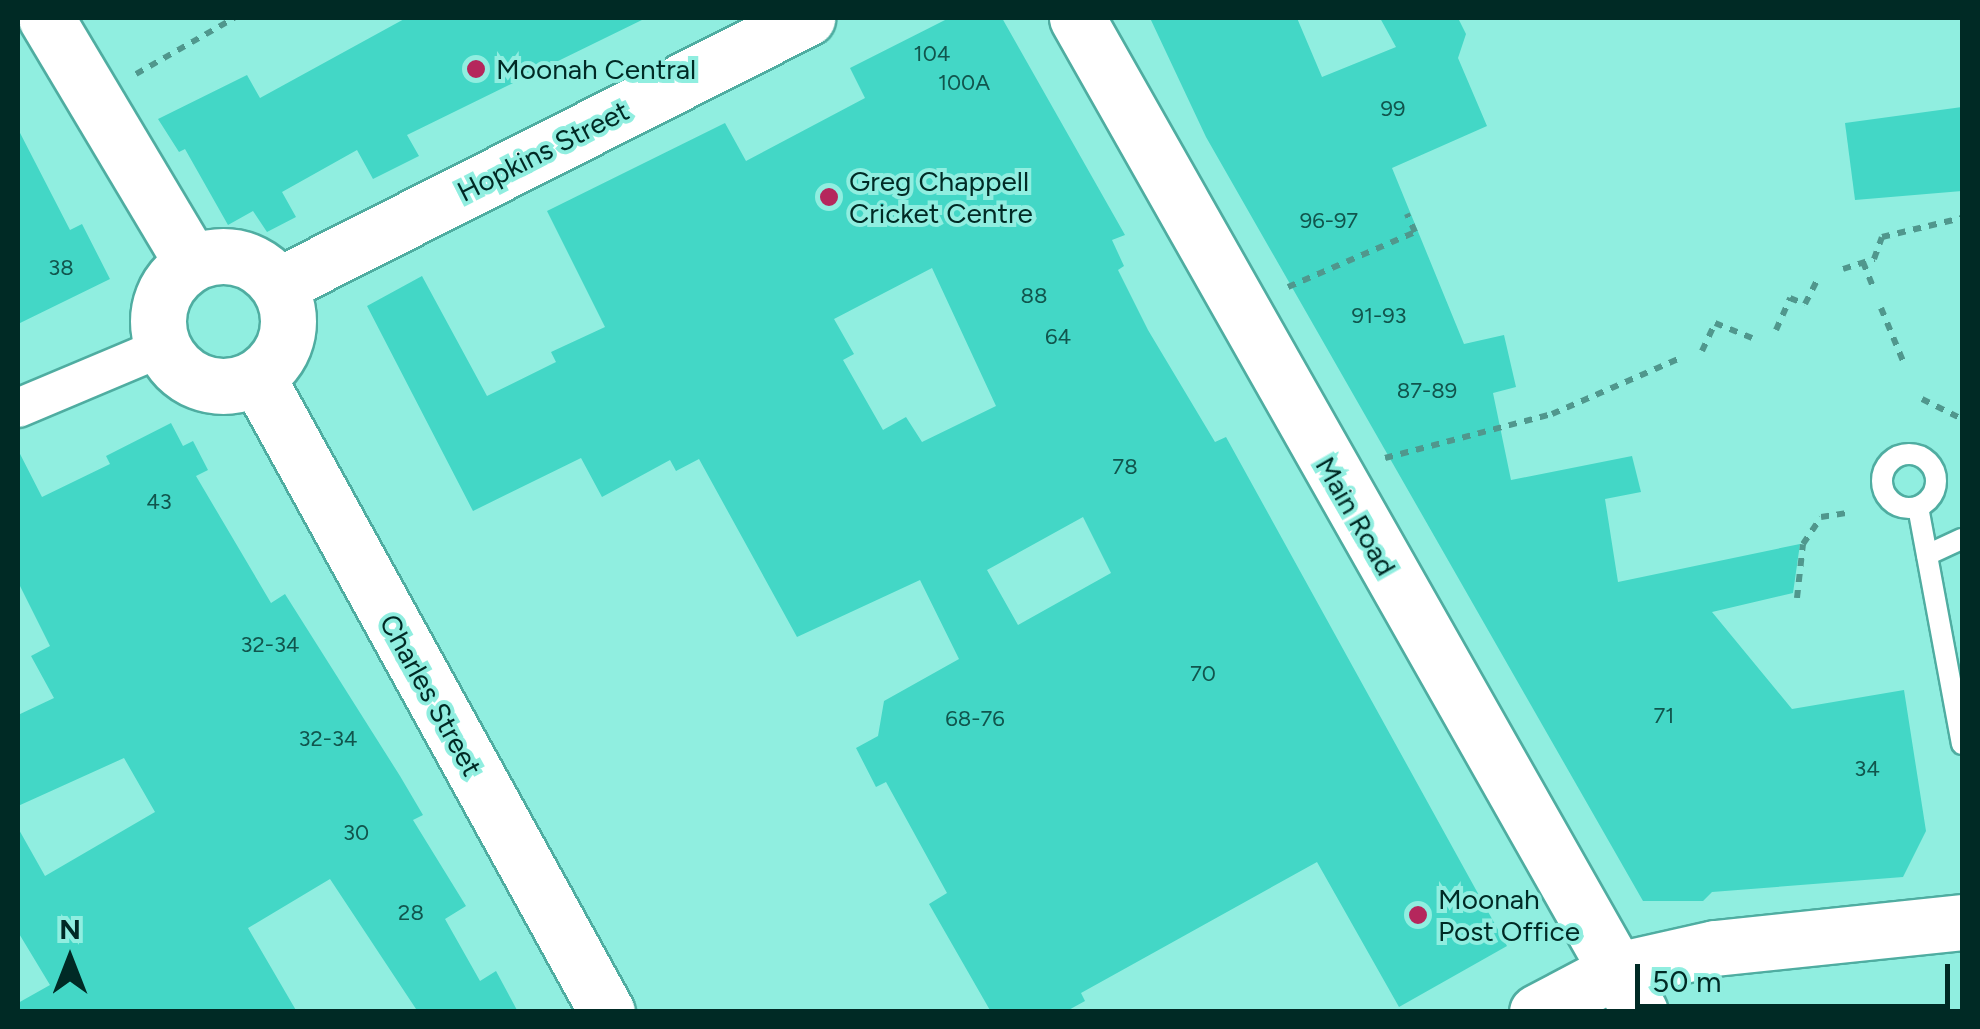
<!DOCTYPE html>
<style>
body{margin:0}
#map{position:relative;width:1980px;height:1029px;overflow:hidden;background:#90eee0;font-family:Figtree,sans-serif}
div>[style]{position:absolute}
.building>*{inset:0;background:#43d7c6}
.path>*{height:6px;margin-top:-3px;transform-origin:0;background:repeating-linear-gradient(90deg,#50978d 0 8px,transparent 0 16px)}
.roads{filter:drop-shadow(2px 0 #4fada1) drop-shadow(-2px 0 #4fada1) drop-shadow(0 2px #4fada1) drop-shadow(0 -2px #4fada1)}
.lane>*{height:20px;margin:-10px;padding:0 10px;transform-origin:10px;border-radius:10px;background:#fff}
.lane>.ring{margin:-10px;padding:0;box-sizing:content-box;background:none;border:20px solid #fff;border-radius:50%}
.street>*{height:38px;margin:-19px;padding:0 19px;transform-origin:19px;border-radius:19px;background:#fff}
.secondary>*{height:55px;margin:-27.5px;padding:0 27.5px;transform-origin:27.5px;border-radius:27.5px;background:#fff}
.secondary>.ring{margin:-27.5px;padding:0;box-sizing:content-box;background:none;border:55px solid #fff;border-radius:50%}
.dots>*{width:28px;height:28px;translate:-50% -50%;box-sizing:border-box;border:5px solid #90eee0;border-radius:50%}
span{translate:-50% -50%;white-space:nowrap;text-align:center;line-height:1.15;-webkit-text-stroke:8px #90eee0;paint-order:stroke}
.number-label{font-size:22px;color:#11554d}
.number-label span{-webkit-text-stroke-width:0}
.poi-label{font-size:28px;color:#002a25}
.left{translate:0 -50%;text-align:left}
.street-label{font-size:28px;color:#002a25}
.frame{position:absolute;inset:0;border:20px solid #002a25;pointer-events:none}
.north{position:absolute;left:20px;top:909px;width:100px;height:100px;-webkit-text-stroke:8px #90eee0;paint-order:stroke;rotate:0deg;font-size:28px;font-weight:700;line-height:40px;text-align:center;color:#002a25}
.north::after{content:'';display:block;margin:auto;width:35px;height:45px;background:#002a25;clip-path:polygon(50% 0,100% 100%,50% 72%,0 100%)}
.scale{position:absolute;left:1635px;top:964px;width:315px;height:45px;box-sizing:border-box;border:5px solid #002a25;border-top:0;padding-left:12px;font-size:30px;line-height:35px;white-space:nowrap;color:#002a25;-webkit-text-stroke:8px #90eee0;paint-order:stroke}
</style>
<div id="map">
<div class="building">
<div style="clip-path:polygon(406px 18px,646px 18px,407px 135px,419px 156px,373px 179px,357px 150px,282px 192px,296px 217px,267px 232px,253px 211px,228px 225px,185px 149px,179px 152px,158px 119px,247px 75px,260px 98px)"></div>
<div style="clip-path:polygon(evenodd,949px 18px,1002px 18px,1125px 235px,1112px 240px,1124px 266px,1118px 270px,1148px 330px,1215px 442px,1226px 437px,1507px 946px,1399px 1007px,1317px 862px,1081px 993px,1085px 1001px,1065px 1012px,991px 1012px,929px 904px,947px 893px,886px 782px,876px 787px,856px 748px,878px 736px,884px 701px,959px 659px,920px 580px,797px 637px,699px 459px,676px 471px,670px 460px,602px 497px,581px 458px,473px 511px,367px 306px,422px 276px,487px 396px,556px 362px,551px 352px,605px 327px,547px 211px,725px 123px,746px 161px,865px 98px,850px 68px,949px 18px,932px 268px,996px 406px,922px 442px,906px 417px,883px 430px,843px 360px,854px 354px,834px 319px,932px 268px,949px 18px,1083px 517px,1111px 573px,1018px 625px,987px 570px,1083px 517px)"></div>
<div style="clip-path:polygon(1150px 18px,1297px 18px,1322px 77px,1396px 47px,1380px 18px,1458px 18px,1466px 34px,1458px 58px,1487px 126px,1392px 168px,1464px 344px,1504px 335px,1516px 387px,1493px 393px,1511px 480px,1632px 456px,1641px 492px,1605px 499px,1618px 582px,1800px 544px,1793px 593px,1712px 612px,1792px 709px,1904px 690px,1926px 831px,1903px 877px,1712px 892px,1703px 901px,1643px 901px,1206px 137px)"></div>
<div style="clip-path:polygon(1962px 107px,1962px 191px,1855px 200px,1845px 123px)"></div>
<div style="clip-path:polygon(18px 129px,70px 230px,82px 224px,110px 279px,18px 324px)"></div>
<div style="clip-path:polygon(171px 423px,183px 446px,193px 441px,208px 470px,196px 476px,271px 603px,285px 594px,400px 776px,423px 815px,413px 820px,466px 906px,445px 919px,480px 981px,496px 971px,518px 1012px,418px 1012px,330px 879px,248px 928px,297px 1012px,18px 1012px,18px 1003px,50px 985px,18px 932px,18px 828px,45px 876px,155px 812px,124px 758px,18px 806px,18px 715px,54px 698px,31px 656px,50px 646px,18px 582px,18px 450px,42px 497px,110px 464px,106px 456px)"></div>
</div>
<div class="path">
<div style="left:136px;top:74px;width:113px;rotate:-29.7deg"></div>
<div style="left:1863px;top:262px;width:27px;rotate:68deg"></div>
<div style="left:1843px;top:269px;width:33px;rotate:-18deg"></div>
<div style="left:1874px;top:259px;width:23px;rotate:-70deg"></div>
<div style="left:1882px;top:237px;width:82px;rotate:-13.4deg"></div>
<div style="left:1288px;top:287px;width:138px;rotate:-23.4deg"></div>
<div style="left:1415px;top:232px;width:20px;rotate:-114deg"></div>
<div style="left:1881px;top:308px;width:63px;rotate:67.5deg"></div>
<div style="left:1776px;top:330px;width:35px;rotate:-66deg"></div>
<div style="left:1790px;top:298px;width:16px;rotate:22deg"></div>
<div style="left:1805px;top:304px;width:29px;rotate:-63deg"></div>
<div style="left:1702px;top:351px;width:31px;rotate:-65deg"></div>
<div style="left:1715px;top:323px;width:40px;rotate:22deg"></div>
<div style="left:1922px;top:399px;width:45px;rotate:26.6deg"></div>
<div style="left:1385px;top:458px;width:173px;rotate:-14.8deg"></div>
<div style="left:1552px;top:414px;width:137px;rotate:-23.6deg"></div>
<div style="left:1797px;top:598px;width:54px;rotate:-83.7deg"></div>
<div style="left:1803px;top:544px;width:32px;rotate:-56deg"></div>
<div style="left:1821px;top:517px;width:25px;rotate:-9deg"></div>
</div>
<div class="roads">
<div class="lane">
<div class="ring" style="left:1882px;top:454px;width:34px;height:34px"></div>
<div style="left:1918px;top:507px;width:241px;rotate:79.5deg"></div>
<div style="left:1927px;top:555px;width:38px;rotate:-25deg"></div>
</div>
<div class="street">
<div style="left:18px;top:408px;width:157px;rotate:-22.8deg"></div>
</div>
<div class="secondary">
<div style="left:46px;top:18px;width:285px;rotate:59.2deg"></div>
<div style="left:1077px;top:18px;width:1142px;rotate:60.47deg"></div>
<div class="ring" style="left:158px;top:256px;width:75px;height:75px"></div>
<div style="left:279px;top:285px;width:592px;rotate:-26.82deg"></div>
<div style="left:257px;top:377px;width:725px;rotate:61.14deg"></div>
<div style="left:1537px;top:1012px;width:90px;rotate:-27.7deg"></div>
<div style="left:1617px;top:970px;width:100px;rotate:-12.7deg"></div>
<div style="left:1715px;top:948px;width:248px;rotate:-6deg"></div>
</div>
</div>
<div class="dots">
<div style="left:476px;top:69px;background:#b5275c"></div>
<div style="left:829px;top:197px;background:#b5275c"></div>
<div style="left:1418px;top:915px;background:#b5275c"></div>
</div>
<div class="number-label">
<span style="left:932px;top:54px">104</span>
<span style="left:964px;top:83px">100A</span>
<span style="left:1393px;top:109px">99</span>
<span style="left:1329px;top:221px">96-97</span>
<span style="left:61px;top:268px">38</span>
<span style="left:1034px;top:296px">88</span>
<span style="left:1379px;top:316px">91-93</span>
<span style="left:1058px;top:337px">64</span>
<span style="left:1427px;top:391px">87-89</span>
<span style="left:1125px;top:467px">78</span>
<span style="left:159px;top:502px">43</span>
<span style="left:270px;top:645px">32-34</span>
<span style="left:1203px;top:674px">70</span>
<span style="left:1664px;top:716px">71</span>
<span style="left:975px;top:719px">68-76</span>
<span style="left:328px;top:739px">32-34</span>
<span style="left:1867px;top:769px">34</span>
<span style="left:356px;top:833px">30</span>
<span style="left:411px;top:913px">28</span>
</div>
<div class="poi-label">
<span class="left" style="left:496px;top:69px">Moonah Central</span>
<span class="left" style="left:849px;top:197px">Greg Chappell<br>Cricket Centre</span>
<span class="left" style="left:1438px;top:915px">Moonah<br>Post Office</span>
</div>
<div class="street-label">
<span style="left:543px;top:151px;rotate:-27deg">Hopkins Street</span>
<span style="left:1356px;top:516px;rotate:60deg">Main Road</span>
<span style="left:431px;top:695px;rotate:61deg">Charles Street</span>
</div>
<div class="frame"></div>
<div class="north">N</div>
<div class="scale">50 m</div>
</div>
